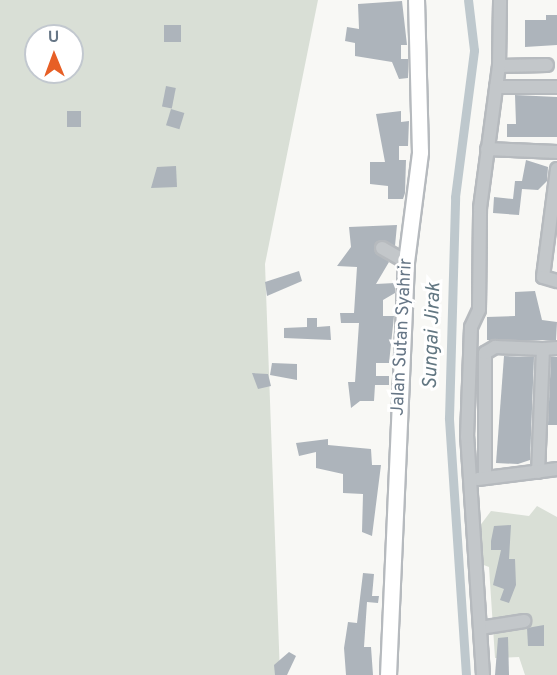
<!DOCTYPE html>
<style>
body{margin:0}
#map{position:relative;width:557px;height:675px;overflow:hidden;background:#f8f8f5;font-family:Overpass,sans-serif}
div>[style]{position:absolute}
.green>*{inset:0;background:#d9dfd6}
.canal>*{height:9px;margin:-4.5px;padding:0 4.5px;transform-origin:4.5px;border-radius:4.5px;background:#bec8cd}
.building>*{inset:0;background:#adb4bb;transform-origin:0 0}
.roads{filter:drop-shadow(2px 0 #b6babe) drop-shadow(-2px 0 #b6babe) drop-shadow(0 2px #b6babe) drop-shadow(0 -2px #b6babe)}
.minor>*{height:12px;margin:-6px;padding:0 6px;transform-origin:6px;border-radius:6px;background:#c3c7ca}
.major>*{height:15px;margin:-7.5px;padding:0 7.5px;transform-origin:7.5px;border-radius:7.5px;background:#fff}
span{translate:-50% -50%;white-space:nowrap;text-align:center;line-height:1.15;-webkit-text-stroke:6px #fff;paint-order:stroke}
.street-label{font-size:18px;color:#667686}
.water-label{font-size:20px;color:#627782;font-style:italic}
.north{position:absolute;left:24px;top:24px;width:60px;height:60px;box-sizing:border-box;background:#fff;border:2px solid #c2c8cf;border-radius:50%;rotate:359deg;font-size:16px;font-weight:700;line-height:24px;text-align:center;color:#667686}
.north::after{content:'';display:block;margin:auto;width:21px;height:27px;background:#e75f26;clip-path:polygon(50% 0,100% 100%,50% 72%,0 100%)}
</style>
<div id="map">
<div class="green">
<div style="clip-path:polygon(evenodd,0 0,318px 0,265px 264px,280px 675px,0 675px,0 0,36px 36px,72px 36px,72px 72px,36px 72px,36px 36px)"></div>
<div style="clip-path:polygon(537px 506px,557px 517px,557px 675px,525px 675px,519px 657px,495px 658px,489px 567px,468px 559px,467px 543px,491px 511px,529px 516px)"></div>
</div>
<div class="canal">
<div style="left:466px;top:675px;width:258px;rotate:-93.8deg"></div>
<div style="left:449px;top:418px;width:221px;rotate:-88.4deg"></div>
<div style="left:455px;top:197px;width:148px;rotate:-82.6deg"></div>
<div style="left:474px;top:50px;width:50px;rotate:-96.8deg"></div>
</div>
<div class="building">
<div style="clip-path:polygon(402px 1px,407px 45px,401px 45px,401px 59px,408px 59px,408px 78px,399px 79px,392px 62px,355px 56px,355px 43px,345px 41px,347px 27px,359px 29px,358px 4px)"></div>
<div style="clip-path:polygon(546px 15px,557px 15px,557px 45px,525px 47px,525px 20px,546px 20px)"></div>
<div style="left:164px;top:25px;width:17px;height:17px"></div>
<div style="left:166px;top:86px;width:10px;height:21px;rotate:11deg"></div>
<div style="clip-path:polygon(515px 95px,557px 97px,557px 137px,507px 137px,507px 124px,516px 124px)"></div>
<div style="left:171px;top:109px;width:14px;height:17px;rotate:17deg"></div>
<div style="left:67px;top:111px;width:14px;height:16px"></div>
<div style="clip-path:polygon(401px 111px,401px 122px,409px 121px,408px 146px,399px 146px,399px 160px,406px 160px,405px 193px,403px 199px,388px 199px,388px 186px,370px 184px,370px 162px,385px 162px,376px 114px)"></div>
<div style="clip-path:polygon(526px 160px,548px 167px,547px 181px,538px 190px,522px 189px,519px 215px,493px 213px,494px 197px,513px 199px,515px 181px,522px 181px)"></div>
<div style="clip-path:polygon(176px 166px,177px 187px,151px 188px,157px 167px)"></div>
<div style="clip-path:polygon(397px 225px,395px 246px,381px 240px,374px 247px,389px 262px,376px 284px,395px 283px,395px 293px,383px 300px,383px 316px,394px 316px,389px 363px,376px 363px,376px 376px,389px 376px,389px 385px,375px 385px,374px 401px,360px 401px,351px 408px,348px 382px,355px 382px,359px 323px,341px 323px,340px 313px,354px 313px,357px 267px,337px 266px,351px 247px,349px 227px)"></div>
<div style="clip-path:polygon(299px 271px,302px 281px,267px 296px,265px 282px)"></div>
<div style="clip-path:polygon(535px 291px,542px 320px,557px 322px,556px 340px,487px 340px,487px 317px,515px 316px,515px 292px)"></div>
<div style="clip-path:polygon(307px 318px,317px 318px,317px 327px,330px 326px,331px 340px,284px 338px,284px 328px,307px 327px)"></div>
<div style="clip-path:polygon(504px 356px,534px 357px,530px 460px,518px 464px,496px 463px)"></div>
<div style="clip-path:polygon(551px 357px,557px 357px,557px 425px,548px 425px)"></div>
<div style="clip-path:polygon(272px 363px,297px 364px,297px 380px,270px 375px)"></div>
<div style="clip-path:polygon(252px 373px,268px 374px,271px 386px,258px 389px)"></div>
<div style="clip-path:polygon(328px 439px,328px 445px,371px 449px,372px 465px,381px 465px,372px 536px,362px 532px,363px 494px,343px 493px,343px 474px,316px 468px,316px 452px,299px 456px,296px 443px)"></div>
<div style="clip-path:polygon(511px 525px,509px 559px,515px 559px,516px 585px,509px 603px,500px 600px,504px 589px,493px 585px,501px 550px,491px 550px,491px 541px,494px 526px)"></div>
<div style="clip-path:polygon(363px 573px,374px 574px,372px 596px,379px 596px,378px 603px,367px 602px,364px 647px,371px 647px,373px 675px,346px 675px,344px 648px,348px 622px,357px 623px)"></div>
<div style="clip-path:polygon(544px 625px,544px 646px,528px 646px,527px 628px)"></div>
<div style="clip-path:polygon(508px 637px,509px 675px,495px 675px,498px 638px)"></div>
<div style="clip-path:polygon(289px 652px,296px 656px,287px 675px,275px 675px,274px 665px)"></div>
</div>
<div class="roads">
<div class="minor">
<div style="left:499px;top:66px;width:48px;rotate:-1.2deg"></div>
<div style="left:496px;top:87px;width:61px"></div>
<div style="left:487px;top:149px;width:70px;rotate:2.5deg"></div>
<div style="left:557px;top:169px;width:109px;rotate:97.4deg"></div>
<div style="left:543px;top:277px;width:15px;rotate:16deg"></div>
<div style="left:382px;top:248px;width:28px;rotate:30deg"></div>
<div style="left:543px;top:349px;width:14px;rotate:-4deg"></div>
<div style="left:485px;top:478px;width:125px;rotate:-90deg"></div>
<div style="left:485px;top:353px;width:12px;rotate:-31deg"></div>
<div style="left:495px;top:347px;width:48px;rotate:2.4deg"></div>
<div style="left:543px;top:349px;width:123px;rotate:92.3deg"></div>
<div style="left:478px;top:479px;width:80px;rotate:-7.2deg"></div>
<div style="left:480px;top:628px;width:45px;rotate:-9deg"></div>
<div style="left:483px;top:675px;width:239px;rotate:-93.8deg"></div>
<div style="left:467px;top:437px;width:110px;rotate:-87.9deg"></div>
<div style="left:471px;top:327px;width:19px;rotate:-65deg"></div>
<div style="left:479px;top:310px;width:102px;rotate:-89.4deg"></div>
<div style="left:480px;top:208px;width:143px;rotate:-82.4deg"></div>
<div style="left:499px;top:66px;width:66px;rotate:-89.1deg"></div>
</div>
<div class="major">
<div style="left:388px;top:675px;width:413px;rotate:-87.5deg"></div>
<div style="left:406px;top:262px;width:111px;rotate:-82.7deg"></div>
<div style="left:420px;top:152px;width:152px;rotate:-91.5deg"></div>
</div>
</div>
<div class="street-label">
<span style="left:403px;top:337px;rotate:-87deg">Jalan Sutan Syahrir</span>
</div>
<div class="water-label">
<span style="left:433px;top:336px;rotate:-88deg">Sungai Jirak</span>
</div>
<div class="north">U</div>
</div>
